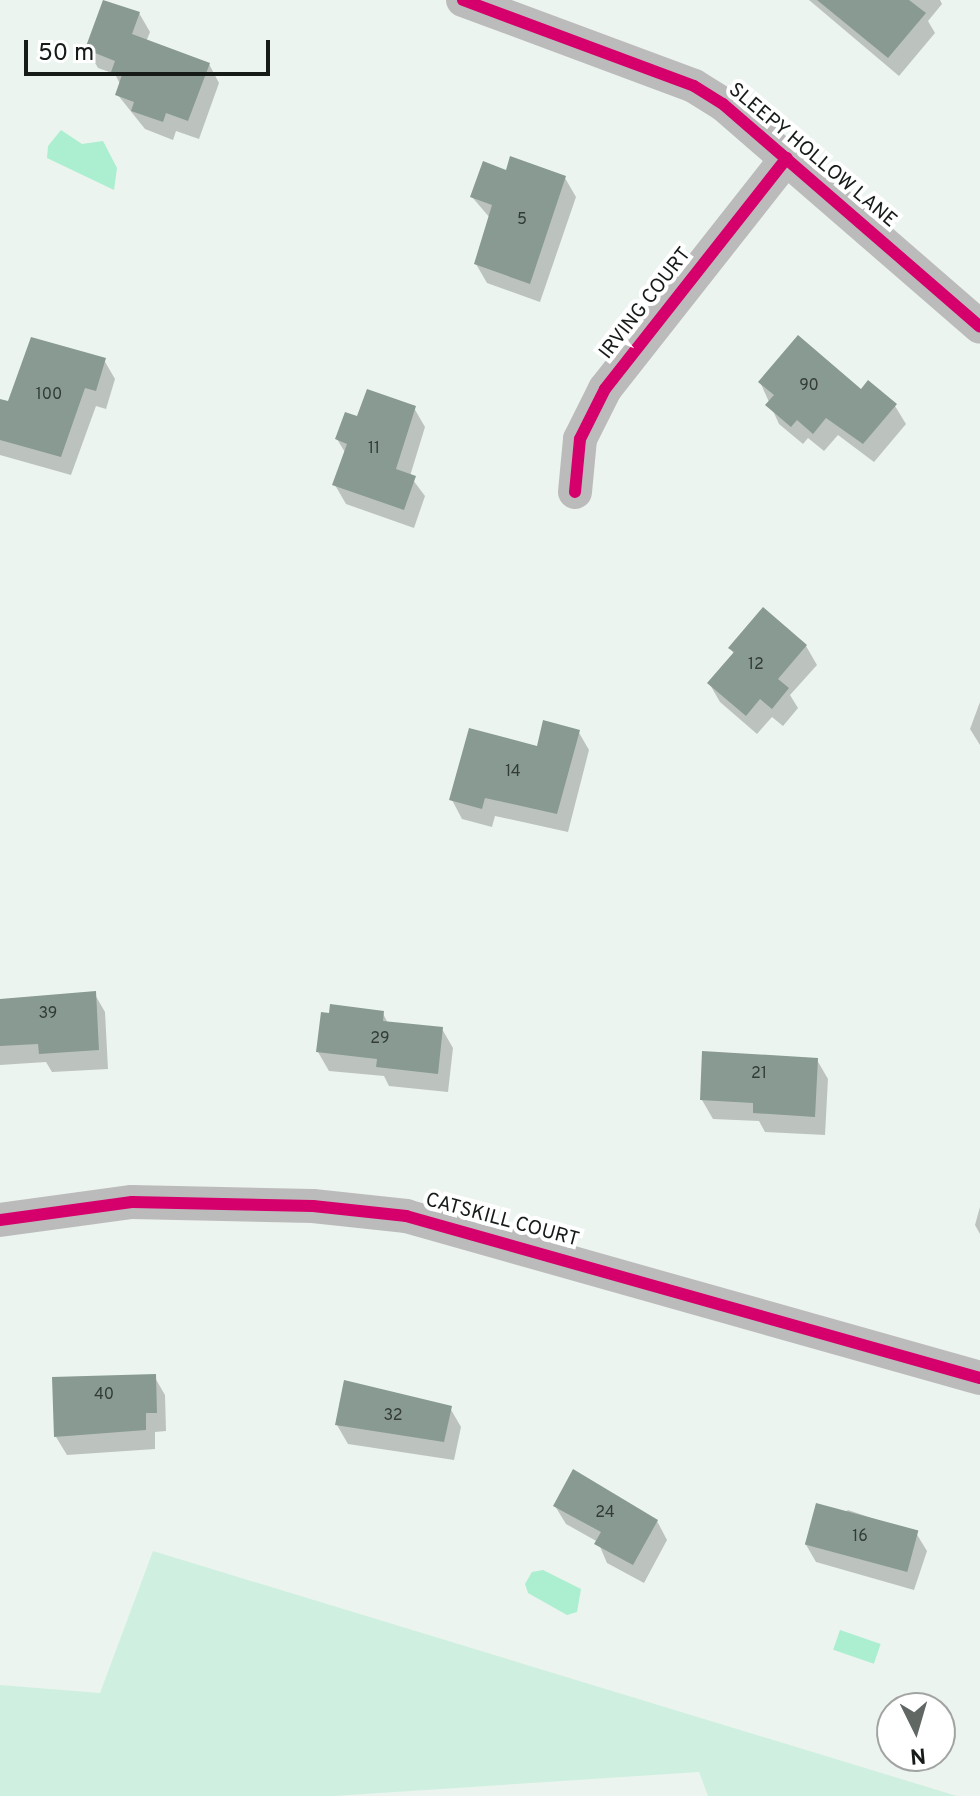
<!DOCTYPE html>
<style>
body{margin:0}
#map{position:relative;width:980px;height:1796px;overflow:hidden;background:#ecf4ef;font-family:Overpass,sans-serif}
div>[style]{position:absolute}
.green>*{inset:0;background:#cff0e0}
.water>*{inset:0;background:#abeed0;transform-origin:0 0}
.shadow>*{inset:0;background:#0003}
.building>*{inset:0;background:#889a92;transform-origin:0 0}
.minor>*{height:34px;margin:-17px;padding:0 17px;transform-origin:17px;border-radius:17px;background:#bcbbbb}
.cycleway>*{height:12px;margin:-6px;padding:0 6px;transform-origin:6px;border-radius:6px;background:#d6006c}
span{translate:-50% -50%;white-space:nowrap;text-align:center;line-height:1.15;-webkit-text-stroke:8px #fff;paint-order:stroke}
.number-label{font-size:16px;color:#323b36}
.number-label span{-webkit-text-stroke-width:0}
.street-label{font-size:20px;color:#161b18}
.north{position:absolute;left:876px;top:1692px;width:80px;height:80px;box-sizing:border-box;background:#fff;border:2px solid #a2a4a3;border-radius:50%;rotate:175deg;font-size:22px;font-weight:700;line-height:32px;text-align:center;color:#161b18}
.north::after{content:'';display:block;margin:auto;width:28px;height:36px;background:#616763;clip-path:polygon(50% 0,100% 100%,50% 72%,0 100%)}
.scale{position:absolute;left:24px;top:40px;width:246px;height:36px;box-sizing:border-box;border:4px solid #161b18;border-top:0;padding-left:10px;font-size:24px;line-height:28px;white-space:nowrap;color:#161b18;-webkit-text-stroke:6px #fff;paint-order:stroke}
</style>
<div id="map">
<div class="green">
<div style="clip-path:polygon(153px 1551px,957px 1796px,708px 1796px,699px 1772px,334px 1796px,0 1796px,0 1685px,100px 1693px)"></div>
</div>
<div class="water">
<div style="clip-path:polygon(61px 130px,82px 144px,103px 141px,117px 168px,114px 190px,47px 158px,48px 146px)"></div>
<div style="clip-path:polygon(543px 1570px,581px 1589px,577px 1612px,567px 1615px,528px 1593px,525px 1584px,532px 1572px)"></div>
<div style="left:840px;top:1630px;width:43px;height:21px;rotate:19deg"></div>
</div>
<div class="shadow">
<div style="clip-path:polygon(809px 0,940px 0,942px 4px,928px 21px,935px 33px,899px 76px)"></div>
<div style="clip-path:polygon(139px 13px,150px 32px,146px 42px,209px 64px,219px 83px,199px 139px,176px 131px,173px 140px,145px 129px,117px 94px,120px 84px,115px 74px,98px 68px,87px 49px)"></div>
<div style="clip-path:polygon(507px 172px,565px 178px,576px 197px,540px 302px,487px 283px,476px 264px,490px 218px,472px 197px)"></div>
<div style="clip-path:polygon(104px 360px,115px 379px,106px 409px,96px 406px,71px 475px,0 455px,0 401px,9px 404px)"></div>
<div style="clip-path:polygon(760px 382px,861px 392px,895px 406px,906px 424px,874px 462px,838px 435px,824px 451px,808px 438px,803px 444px,779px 424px)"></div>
<div style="clip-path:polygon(414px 408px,425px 427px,410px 476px,425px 496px,414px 528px,346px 504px,335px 485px,346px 454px,337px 439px,358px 419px)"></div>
<div style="clip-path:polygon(806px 646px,817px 665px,790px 695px,798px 708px,783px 726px,772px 717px,757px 734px,720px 702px,709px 683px,734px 654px,730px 648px)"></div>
<div style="clip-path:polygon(980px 702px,980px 745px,970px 729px)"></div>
<div style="clip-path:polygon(578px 731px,589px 750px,568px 832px,495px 816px,492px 827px,462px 819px,452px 800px,538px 748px)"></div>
<div style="clip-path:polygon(94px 993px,105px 1012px,108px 1069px,52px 1072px,46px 1062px,0 1065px,0 1001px)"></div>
<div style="clip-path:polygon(382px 1012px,388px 1023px,442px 1029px,453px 1048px,448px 1092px,389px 1086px,384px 1076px,329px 1071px,318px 1052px)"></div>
<div style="clip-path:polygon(817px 1060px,828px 1079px,825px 1135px,765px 1132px,759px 1121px,713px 1119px,702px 1100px)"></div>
<div style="clip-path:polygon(980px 1207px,980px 1234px,975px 1225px)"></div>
<div style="clip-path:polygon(154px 1376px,165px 1395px,166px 1431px,155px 1432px,155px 1449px,67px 1455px,56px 1437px)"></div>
<div style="clip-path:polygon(450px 1408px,461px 1427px,454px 1460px,348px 1444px,337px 1425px)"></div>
<div style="clip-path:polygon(574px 1472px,657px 1521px,667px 1540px,644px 1583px,607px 1563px,598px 1542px,566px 1524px,555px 1506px)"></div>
<div style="clip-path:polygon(848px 1510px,916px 1533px,927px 1551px,914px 1590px,816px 1562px,805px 1543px)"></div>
</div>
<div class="building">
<div style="clip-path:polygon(103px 0,140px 12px,132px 34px,210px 63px,188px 121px,166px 113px,163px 122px,131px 111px,134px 102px,115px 95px,122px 75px,111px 72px,115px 61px,85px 49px)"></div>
<div style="clip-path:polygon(817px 0,909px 0,926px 13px,888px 58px)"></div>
<div style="clip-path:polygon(510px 156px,566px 176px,530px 284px,474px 264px,492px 205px,470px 197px,483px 161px,506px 170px)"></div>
<div style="clip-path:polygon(798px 335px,861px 389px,868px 380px,897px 404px,863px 444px,826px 418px,813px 434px,797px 420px,791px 427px,765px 405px,774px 395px,758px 382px)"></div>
<div style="clip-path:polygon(31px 337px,106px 358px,96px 391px,85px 388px,61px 457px,0 440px,0 399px,8px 401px)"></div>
<div style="clip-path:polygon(367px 389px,416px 406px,396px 469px,416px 476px,404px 510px,332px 485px,347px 444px,335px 439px,345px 412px,357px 416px)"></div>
<div style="clip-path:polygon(763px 607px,807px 645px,778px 679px,789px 688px,772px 709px,760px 699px,746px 716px,707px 683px,734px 652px,728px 648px)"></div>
<div style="clip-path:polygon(543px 720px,580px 730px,557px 814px,485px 798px,482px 809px,449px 800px,469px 728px,537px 746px)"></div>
<div style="clip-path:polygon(96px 991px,99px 1050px,39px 1054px,38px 1044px,0 1046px,0 999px)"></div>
<div style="clip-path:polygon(330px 1004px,384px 1011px,383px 1021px,443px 1027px,438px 1074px,376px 1067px,377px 1059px,316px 1052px,321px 1012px,329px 1013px)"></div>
<div style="clip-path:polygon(702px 1051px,818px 1058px,815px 1117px,753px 1113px,753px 1103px,700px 1100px)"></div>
<div style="clip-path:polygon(156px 1374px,157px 1413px,146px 1413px,146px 1430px,54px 1437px,52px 1377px)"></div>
<div style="clip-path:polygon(344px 1380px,452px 1406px,444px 1442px,335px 1425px)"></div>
<div style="clip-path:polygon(573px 1469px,658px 1520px,633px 1565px,594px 1544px,601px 1532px,553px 1506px)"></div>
<div style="left:816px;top:1503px;width:106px;height:43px;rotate:15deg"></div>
</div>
<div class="minor">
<div style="left:463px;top:0;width:246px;rotate:20.4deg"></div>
<div style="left:694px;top:86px;width:34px;rotate:32deg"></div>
<div style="left:723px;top:104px;width:340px;rotate:40.9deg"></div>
<div style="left:575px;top:492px;width:53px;rotate:-84.6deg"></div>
<div style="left:580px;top:439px;width:56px;rotate:-63.4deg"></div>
<div style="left:605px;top:389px;width:294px;rotate:-51.8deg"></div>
<div style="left:0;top:1220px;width:133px;rotate:-7.8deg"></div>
<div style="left:132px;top:1202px;width:181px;rotate:1.3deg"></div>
<div style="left:313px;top:1206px;width:94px;rotate:6.1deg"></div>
<div style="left:406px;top:1216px;width:596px;rotate:15.76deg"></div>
</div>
<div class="cycleway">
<div style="left:463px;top:0;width:246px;rotate:20.4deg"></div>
<div style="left:694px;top:86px;width:34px;rotate:32deg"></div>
<div style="left:723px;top:104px;width:340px;rotate:40.9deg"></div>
<div style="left:575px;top:492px;width:53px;rotate:-84.6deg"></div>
<div style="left:580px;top:439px;width:56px;rotate:-63.4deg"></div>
<div style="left:605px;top:389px;width:294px;rotate:-51.8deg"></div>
<div style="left:0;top:1220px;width:133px;rotate:-7.8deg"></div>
<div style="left:132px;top:1202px;width:181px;rotate:1.3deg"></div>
<div style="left:313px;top:1206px;width:94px;rotate:6.1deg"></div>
<div style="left:406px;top:1216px;width:596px;rotate:15.76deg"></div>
</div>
<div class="number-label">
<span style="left:522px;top:220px">5</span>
<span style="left:809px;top:386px">90</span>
<span style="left:49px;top:395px">100</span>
<span style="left:374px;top:449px">11</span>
<span style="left:756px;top:665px">12</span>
<span style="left:513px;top:772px">14</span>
<span style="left:48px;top:1014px">39</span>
<span style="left:380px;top:1039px">29</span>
<span style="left:759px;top:1074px">21</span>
<span style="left:104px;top:1395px">40</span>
<span style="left:393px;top:1416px">32</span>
<span style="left:605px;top:1513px">24</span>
<span style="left:860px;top:1537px">16</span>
</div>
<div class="street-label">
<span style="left:812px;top:156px;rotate:40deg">SLEEPY HOLLOW LANE</span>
<span style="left:646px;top:304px;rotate:-52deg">IRVING COURT</span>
<span style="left:502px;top:1221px;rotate:15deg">CATSKILL COURT</span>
</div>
<div class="north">N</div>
<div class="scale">50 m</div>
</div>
